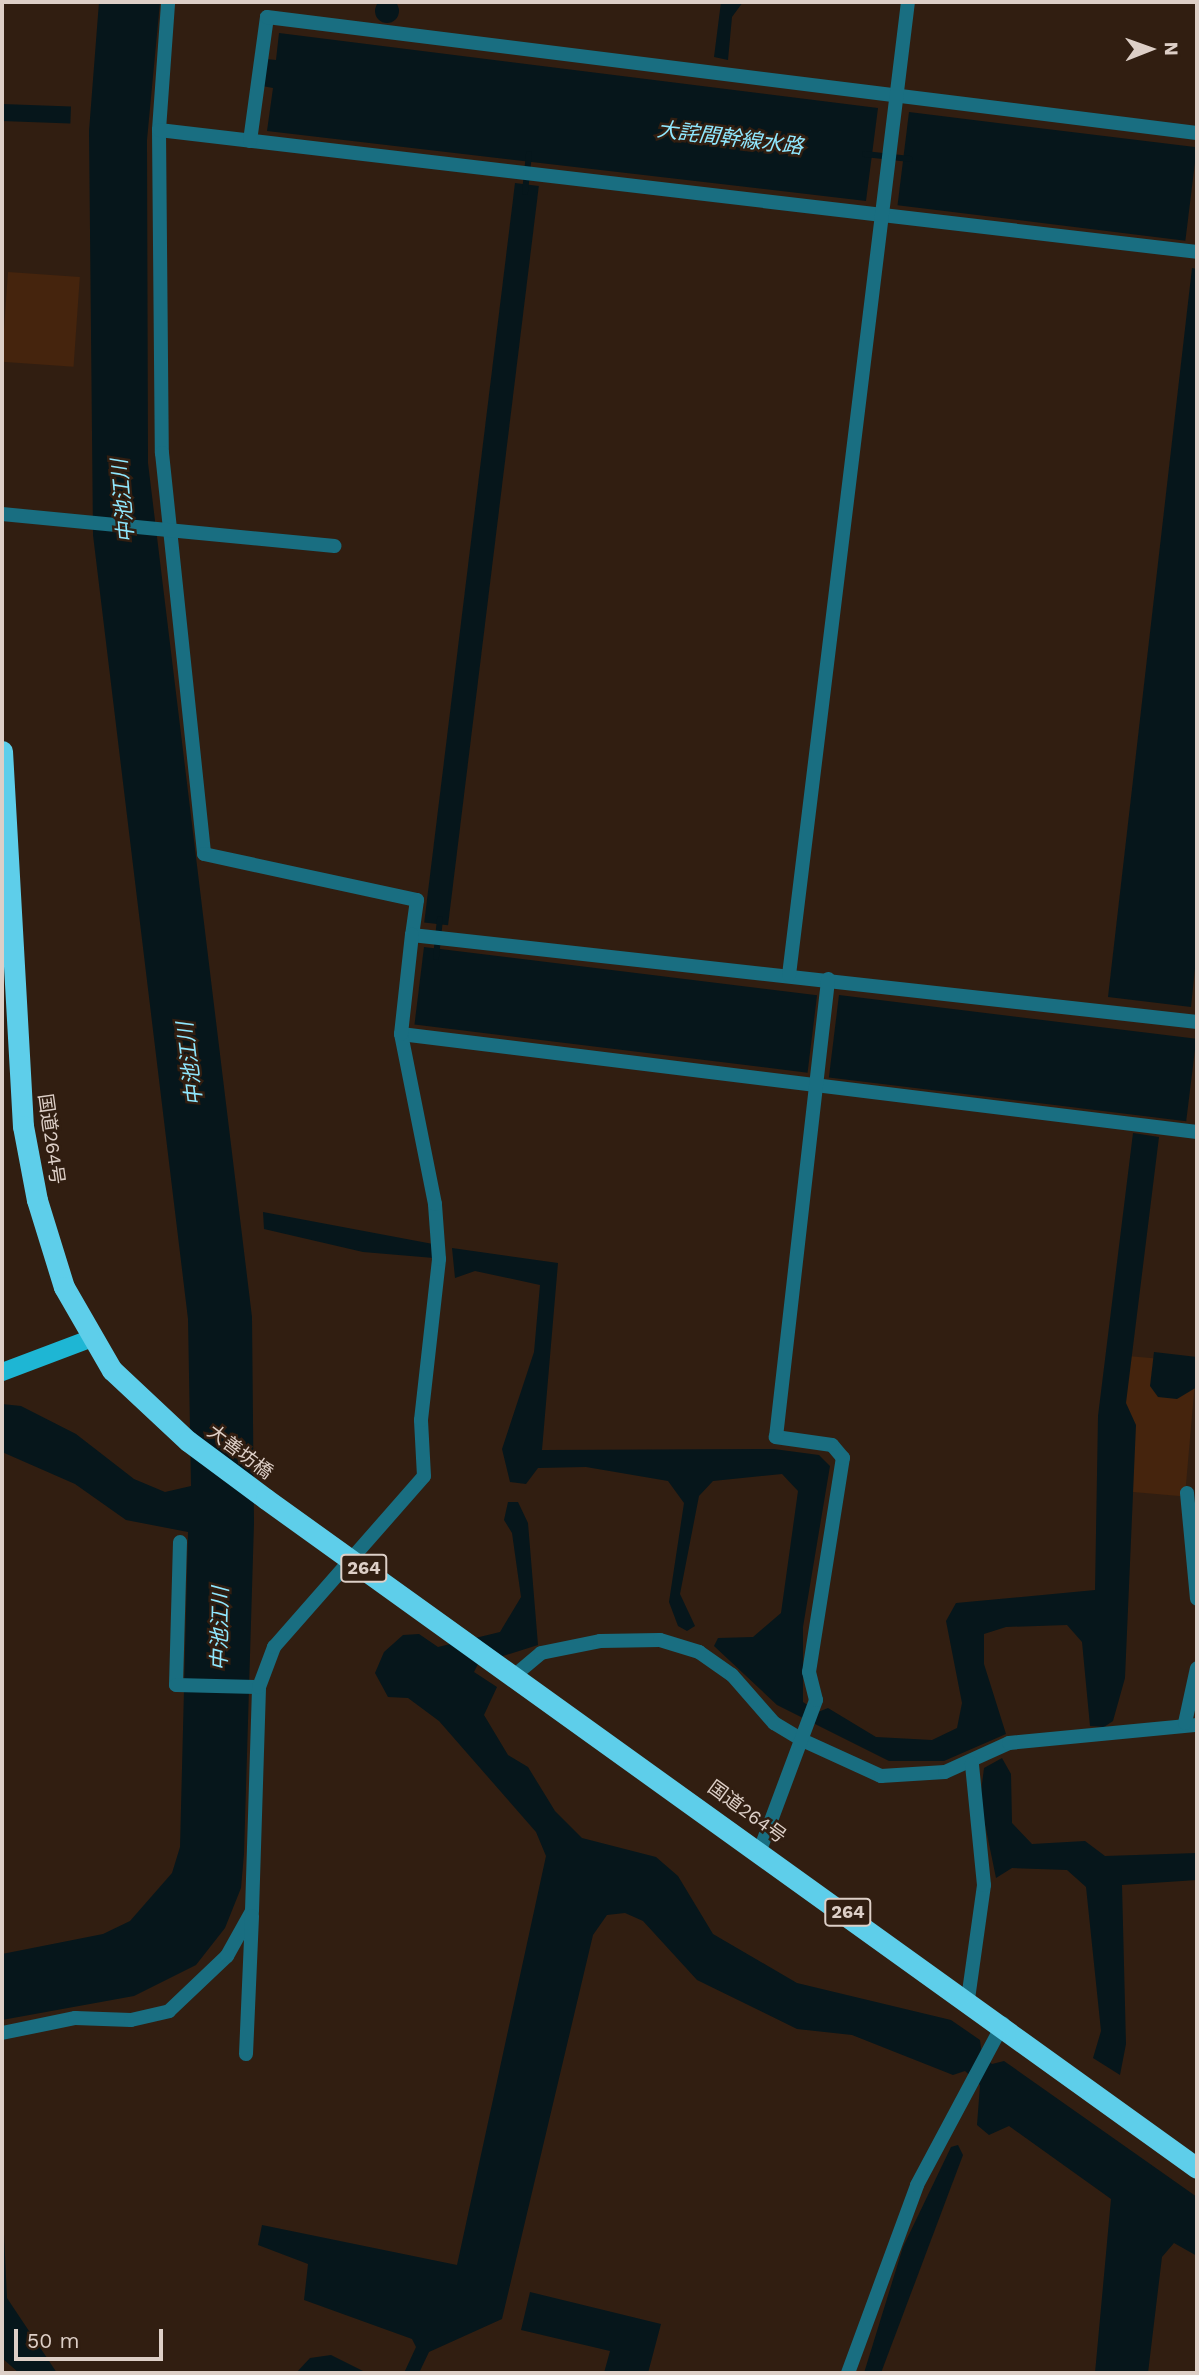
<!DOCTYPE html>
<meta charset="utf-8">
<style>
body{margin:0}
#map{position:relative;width:1199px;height:2375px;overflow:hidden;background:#311e11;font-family:"Work Sans","Noto Sans JP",sans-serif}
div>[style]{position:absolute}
.green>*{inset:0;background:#45240d;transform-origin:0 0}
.water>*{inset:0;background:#06161b;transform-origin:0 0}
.round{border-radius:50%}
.stream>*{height:6px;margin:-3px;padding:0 3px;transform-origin:3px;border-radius:3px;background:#06161b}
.street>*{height:14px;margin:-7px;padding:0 7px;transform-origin:7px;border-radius:7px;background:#196e81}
.primary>*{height:18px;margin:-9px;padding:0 9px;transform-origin:9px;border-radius:9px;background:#1eb6d4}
.highway>*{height:21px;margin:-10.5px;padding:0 10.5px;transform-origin:10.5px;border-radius:10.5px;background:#5eceea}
span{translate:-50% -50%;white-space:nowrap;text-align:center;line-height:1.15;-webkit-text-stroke:5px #311e11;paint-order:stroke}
.shield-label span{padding:2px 5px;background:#311e11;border:2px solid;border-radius:5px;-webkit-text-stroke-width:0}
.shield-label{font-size:18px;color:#ddcfc7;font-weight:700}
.street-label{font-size:19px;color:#ddcfc7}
.water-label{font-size:21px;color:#90e8ff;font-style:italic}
.frame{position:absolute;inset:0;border:4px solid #ddcfc7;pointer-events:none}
.north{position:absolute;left:1115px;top:14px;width:70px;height:70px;-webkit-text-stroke:5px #311e11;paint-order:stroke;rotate:89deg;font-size:19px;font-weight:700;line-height:28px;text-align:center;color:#ddcfc7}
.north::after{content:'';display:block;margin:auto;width:24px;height:32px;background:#ddcfc7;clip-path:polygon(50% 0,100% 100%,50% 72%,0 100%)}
.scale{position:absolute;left:14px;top:2329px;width:149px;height:32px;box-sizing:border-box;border:4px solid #ddcfc7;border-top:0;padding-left:9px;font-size:21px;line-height:24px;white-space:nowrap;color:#ddcfc7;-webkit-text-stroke:5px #311e11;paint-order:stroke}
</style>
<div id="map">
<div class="green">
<div style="left:8px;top:272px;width:72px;height:90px;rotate:4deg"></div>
<div style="left:1116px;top:1355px;width:81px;height:135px;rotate:5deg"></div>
</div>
<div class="water">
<div class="round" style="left:375px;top:-1px;width:24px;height:24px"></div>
<div style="clip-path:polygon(99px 2px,160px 2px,147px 140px,148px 463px,252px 1317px,254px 1523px,244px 1854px,241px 1888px,225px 1928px,196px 1965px,134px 1996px,2px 2020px,2px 1954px,103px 1934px,130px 1921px,172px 1873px,180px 1847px,188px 1532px,126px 1520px,75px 1484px,2px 1452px,2px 1404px,21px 1406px,76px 1434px,134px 1479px,165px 1492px,191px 1486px,188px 1319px,93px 535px,89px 131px)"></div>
<div style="clip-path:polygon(721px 2px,743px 2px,732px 17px,728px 60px,714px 57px)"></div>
<div style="clip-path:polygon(279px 33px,878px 108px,866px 201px,267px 131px,273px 88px,262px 86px,266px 59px,276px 60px)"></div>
<div style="left:2px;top:104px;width:69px;height:17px;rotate:2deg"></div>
<div style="left:909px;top:112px;width:290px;height:94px;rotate:7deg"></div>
<div style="left:515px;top:183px;width:24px;height:745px;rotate:7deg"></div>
<div style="clip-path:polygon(1192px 268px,1197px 269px,1197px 949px,1191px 1007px,1108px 997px)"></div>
<div style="left:424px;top:947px;width:396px;height:78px;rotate:7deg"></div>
<div style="left:839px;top:995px;width:360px;height:83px;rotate:7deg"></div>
<div style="clip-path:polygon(1133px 1133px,1159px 1137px,1126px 1403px,1136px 1425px,1125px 1678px,1113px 1721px,1104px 1727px,1090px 1726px,1082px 1642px,1067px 1625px,1006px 1627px,984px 1634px,984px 1664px,1006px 1734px,944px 1761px,889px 1761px,777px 1705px,714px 1646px,718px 1638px,753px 1637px,781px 1613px,798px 1491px,782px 1474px,713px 1481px,699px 1496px,680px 1594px,695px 1626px,687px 1631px,678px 1626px,669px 1602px,684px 1503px,668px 1481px,586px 1467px,538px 1468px,526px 1484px,510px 1482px,502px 1449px,534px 1352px,540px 1285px,475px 1271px,455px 1278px,452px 1248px,558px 1263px,542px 1450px,774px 1449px,819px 1455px,830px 1466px,803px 1627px,803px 1702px,818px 1712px,828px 1708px,876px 1737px,932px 1740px,957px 1728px,962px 1703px,946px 1621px,956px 1603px,1095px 1590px,1098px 1416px)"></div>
<div style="clip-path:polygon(263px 1212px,433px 1244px,434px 1258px,363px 1252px,264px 1229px)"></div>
<div style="clip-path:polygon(1154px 1352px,1197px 1357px,1197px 1387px,1177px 1399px,1158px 1397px,1150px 1386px)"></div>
<div style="clip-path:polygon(508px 1502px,518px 1502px,528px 1523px,538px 1645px,478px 1664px,474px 1672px,497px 1687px,484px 1715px,508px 1755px,528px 1767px,555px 1811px,582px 1838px,656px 1857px,678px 1876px,713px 1934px,797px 1983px,951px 2020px,980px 2040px,982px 2055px,992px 2064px,1004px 2061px,1197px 2197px,1197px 2256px,1174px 2243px,1162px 2257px,1148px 2373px,1095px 2373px,1111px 2199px,1009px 2126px,989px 2135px,977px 2125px,980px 2085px,965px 2071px,953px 2075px,852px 2035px,797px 2029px,697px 1980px,643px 1921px,625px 1913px,607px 1915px,593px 1935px,502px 2319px,429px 2352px,419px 2373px,404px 2373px,416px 2347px,412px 2339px,304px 2300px,308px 2264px,258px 2245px,262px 2225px,457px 2265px,546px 1856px,536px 1832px,439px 1721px,408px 1698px,388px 1697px,375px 1673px,384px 1652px,403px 1635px,419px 1634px,438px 1647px,500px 1632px,521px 1597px,512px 1533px,504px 1520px)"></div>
<div style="clip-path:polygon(1002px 1758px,1011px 1774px,1012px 1823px,1032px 1844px,1085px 1841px,1105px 1856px,1197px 1853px,1197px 1880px,1122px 1885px,1126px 2044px,1120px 2075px,1093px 2058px,1101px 2031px,1086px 1887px,1067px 1870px,1012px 1868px,996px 1878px,980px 1800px,984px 1768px)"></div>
<div style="clip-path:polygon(958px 2145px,963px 2155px,881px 2373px,864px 2373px,903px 2247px,951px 2147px)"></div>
<div style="clip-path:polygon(2px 2191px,7px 2298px,57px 2373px,19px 2373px,2px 2358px)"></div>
<div style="clip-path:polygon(530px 2292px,661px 2324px,648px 2373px,604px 2373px,610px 2351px,521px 2330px)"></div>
<div style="clip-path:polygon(331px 2355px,367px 2373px,296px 2373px,310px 2358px)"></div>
</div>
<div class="stream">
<div style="left:865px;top:154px;width:45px;rotate:6.3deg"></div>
<div style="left:525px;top:192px;width:38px;rotate:-84deg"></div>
<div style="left:436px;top:957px;width:38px;rotate:-84deg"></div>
</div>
<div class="street">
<div style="left:168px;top:4px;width:126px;rotate:94.1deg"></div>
<div style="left:159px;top:130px;width:323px;rotate:89.5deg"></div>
<div style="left:162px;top:453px;width:403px;rotate:84deg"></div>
<div style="left:204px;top:854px;width:218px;rotate:12.2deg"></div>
<div style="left:417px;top:900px;width:35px;rotate:98deg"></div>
<div style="left:412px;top:935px;width:790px;rotate:6.32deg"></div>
<div style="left:159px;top:130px;width:1045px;rotate:6.7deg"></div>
<div style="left:250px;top:141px;width:125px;rotate:-82.2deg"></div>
<div style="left:267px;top:17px;width:937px;rotate:7.11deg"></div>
<div style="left:2px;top:514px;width:334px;rotate:5.5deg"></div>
<div style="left:789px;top:975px;width:980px;rotate:-83.03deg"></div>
<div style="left:401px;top:1034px;width:802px;rotate:7.02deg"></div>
<div style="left:1187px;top:1493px;width:106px;rotate:84.6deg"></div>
<div style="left:180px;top:1542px;width:143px;rotate:91.6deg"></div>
<div style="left:176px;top:1685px;width:83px;rotate:1.4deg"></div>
<div style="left:515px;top:1675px;width:34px;rotate:-40deg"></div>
<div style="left:541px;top:1653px;width:60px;rotate:-11.5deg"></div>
<div style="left:600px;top:1641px;width:60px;rotate:-1deg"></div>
<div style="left:660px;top:1640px;width:41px;rotate:17.1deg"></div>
<div style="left:699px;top:1652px;width:40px;rotate:34.9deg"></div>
<div style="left:732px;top:1675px;width:64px;rotate:48.8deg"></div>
<div style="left:774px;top:1723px;width:33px;rotate:31deg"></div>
<div style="left:802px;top:1740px;width:87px;rotate:24.5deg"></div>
<div style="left:881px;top:1776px;width:64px;rotate:-3.6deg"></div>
<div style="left:945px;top:1772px;width:70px;rotate:-24.4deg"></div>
<div style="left:1009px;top:1743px;width:189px;rotate:-5.5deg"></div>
<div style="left:1185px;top:1723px;width:56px;rotate:-77.7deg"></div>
<div style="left:760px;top:1850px;width:160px;rotate:-69.5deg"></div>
<div style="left:816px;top:1700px;width:29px;rotate:-104deg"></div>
<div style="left:809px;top:1672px;width:217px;rotate:-81deg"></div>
<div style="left:843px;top:1458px;width:17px;rotate:-130deg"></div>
<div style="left:832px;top:1445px;width:57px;rotate:-171.9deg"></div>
<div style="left:776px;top:1437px;width:461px;rotate:-83.5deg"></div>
<div style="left:968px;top:1999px;width:115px;rotate:-82deg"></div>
<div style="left:984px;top:1885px;width:122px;rotate:-95.7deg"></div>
<div style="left:2px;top:2033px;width:75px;rotate:-11.6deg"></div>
<div style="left:75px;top:2018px;width:56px;rotate:2deg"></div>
<div style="left:131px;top:2020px;width:39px;rotate:-13deg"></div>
<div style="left:169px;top:2011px;width:80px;rotate:-43.5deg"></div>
<div style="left:227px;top:1956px;width:51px;rotate:-60.9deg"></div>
<div style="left:252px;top:1911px;width:224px;rotate:-88.2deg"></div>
<div style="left:259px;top:1687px;width:43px;rotate:-69.4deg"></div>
<div style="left:274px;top:1647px;width:227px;rotate:-48.7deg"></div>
<div style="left:424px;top:1476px;width:56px;rotate:-93.1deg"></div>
<div style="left:421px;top:1420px;width:162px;rotate:-83.6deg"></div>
<div style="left:439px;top:1259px;width:55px;rotate:-94.2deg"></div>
<div style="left:435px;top:1204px;width:173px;rotate:-101.3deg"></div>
<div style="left:401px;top:1034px;width:100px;rotate:-83.7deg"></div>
<div style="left:246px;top:2054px;width:138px;rotate:-87.5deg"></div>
<div style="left:848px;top:2373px;width:200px;rotate:-69.8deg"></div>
<div style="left:917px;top:2185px;width:183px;rotate:-61.9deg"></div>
</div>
<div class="primary">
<div style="left:2px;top:1372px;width:94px;rotate:-20.6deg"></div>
</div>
<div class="highway">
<div style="left:2px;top:751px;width:376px;rotate:86.8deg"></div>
<div style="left:23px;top:1126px;width:75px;rotate:79.3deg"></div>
<div style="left:37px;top:1200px;width:91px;rotate:72.8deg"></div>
<div style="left:64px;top:1287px;width:96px;rotate:60deg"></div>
<div style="left:112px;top:1370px;width:104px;rotate:43.1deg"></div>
<div style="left:188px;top:1441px;width:97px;rotate:36.6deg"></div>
<div style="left:266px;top:1499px;width:1146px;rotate:35.7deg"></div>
</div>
<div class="shield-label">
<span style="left:364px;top:1568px">264</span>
<span style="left:848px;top:1912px">264</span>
</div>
<div class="street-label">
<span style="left:51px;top:1139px;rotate:82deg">国道264号</span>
<span style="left:240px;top:1452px;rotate:37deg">大善坊橋</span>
<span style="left:747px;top:1812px;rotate:36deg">国道264号</span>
</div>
<div class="water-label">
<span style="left:730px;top:138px;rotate:7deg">大詫間幹線水路</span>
<span style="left:123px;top:501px;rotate:-95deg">中池江川</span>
<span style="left:190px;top:1064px;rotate:-97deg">中池江川</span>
<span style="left:220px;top:1629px;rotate:-89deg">中池江川</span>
</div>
<div class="frame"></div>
<div class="north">N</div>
<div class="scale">50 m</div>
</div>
